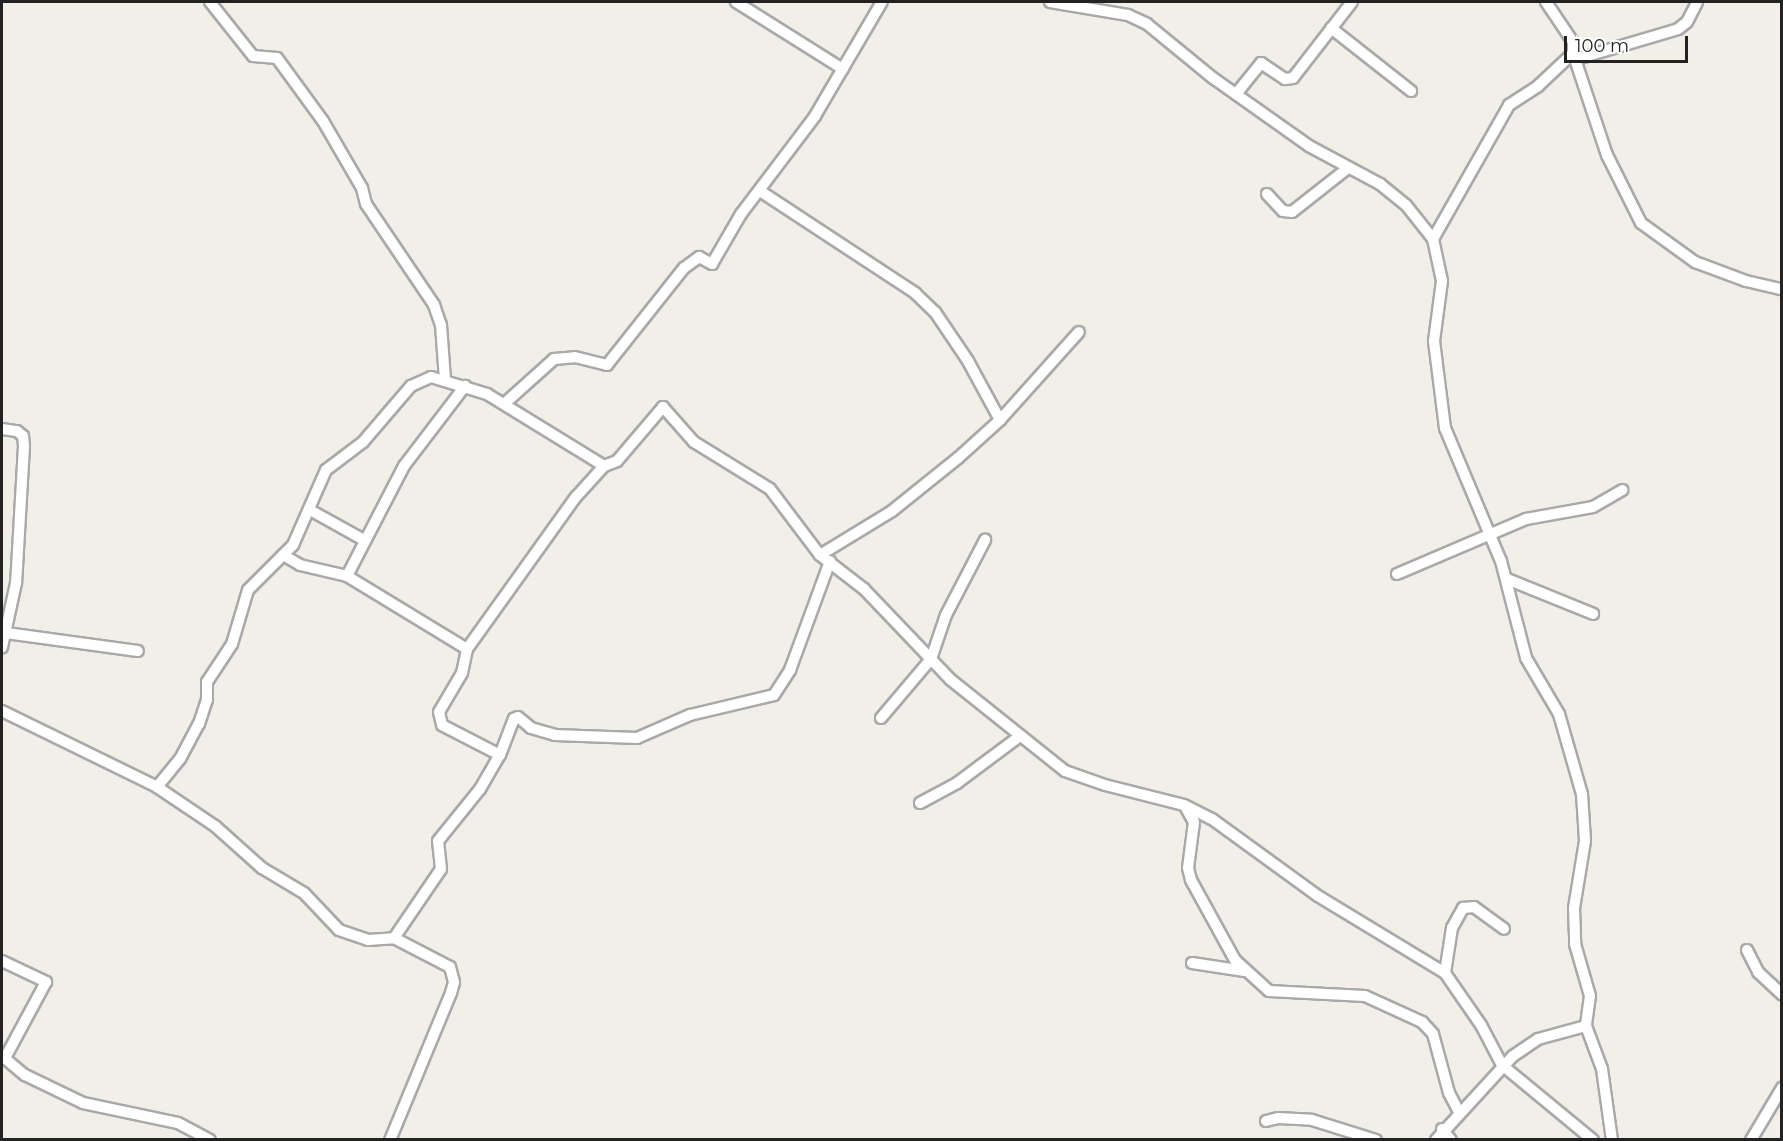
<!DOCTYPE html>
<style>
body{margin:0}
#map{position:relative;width:1783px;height:1141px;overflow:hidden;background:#f2efe9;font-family:Montserrat,sans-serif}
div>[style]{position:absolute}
.roads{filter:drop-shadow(2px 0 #a9a9a9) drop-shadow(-2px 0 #a9a9a9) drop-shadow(0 2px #a9a9a9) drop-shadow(0 -2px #a9a9a9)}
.minor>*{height:10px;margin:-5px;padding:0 5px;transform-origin:5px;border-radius:5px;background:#fff}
span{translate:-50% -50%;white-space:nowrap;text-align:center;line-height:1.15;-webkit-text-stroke:4.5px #fff;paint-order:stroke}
.frame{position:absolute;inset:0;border:3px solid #222;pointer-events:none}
.scale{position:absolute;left:1564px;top:36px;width:124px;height:27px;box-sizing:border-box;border:3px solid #222;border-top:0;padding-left:8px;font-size:18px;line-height:21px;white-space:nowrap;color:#222;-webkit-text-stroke:4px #fff;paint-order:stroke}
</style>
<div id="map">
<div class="roads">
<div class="minor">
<div style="left:210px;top:2px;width:69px;rotate:51.5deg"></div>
<div style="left:253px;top:56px;width:24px;rotate:5deg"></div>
<div style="left:277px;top:58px;width:78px;rotate:53.9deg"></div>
<div style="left:323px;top:121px;width:78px;rotate:59.8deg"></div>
<div style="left:362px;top:188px;width:16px;rotate:76deg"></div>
<div style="left:366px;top:204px;width:122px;rotate:56deg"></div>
<div style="left:434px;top:305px;width:21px;rotate:71deg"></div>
<div style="left:441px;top:325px;width:54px;rotate:85.8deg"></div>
<div style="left:736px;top:2px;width:126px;rotate:32.1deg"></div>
<div style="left:1050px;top:2px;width:79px;rotate:9.5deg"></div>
<div style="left:1128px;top:15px;width:21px;rotate:25deg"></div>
<div style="left:1147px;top:24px;width:85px;rotate:39.3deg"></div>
<div style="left:1213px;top:78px;width:118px;rotate:35.3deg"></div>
<div style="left:1309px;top:146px;width:81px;rotate:28.2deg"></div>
<div style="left:1380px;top:184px;width:33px;rotate:39deg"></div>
<div style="left:1406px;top:205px;width:43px;rotate:51.5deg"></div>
<div style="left:1433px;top:239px;width:43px;rotate:77.9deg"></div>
<div style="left:1442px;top:281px;width:61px;rotate:97.6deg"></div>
<div style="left:1434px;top:341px;width:88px;rotate:82.8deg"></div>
<div style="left:1445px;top:428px;width:144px;rotate:67.2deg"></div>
<div style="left:1501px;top:561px;width:100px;rotate:75.5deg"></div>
<div style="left:1526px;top:658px;width:65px;rotate:59.5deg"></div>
<div style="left:1559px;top:714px;width:83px;rotate:74deg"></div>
<div style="left:1582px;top:794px;width:47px;rotate:86.3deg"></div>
<div style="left:1585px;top:841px;width:68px;rotate:99.3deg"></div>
<div style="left:1574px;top:908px;width:36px;rotate:88deg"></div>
<div style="left:1575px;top:944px;width:54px;rotate:73.9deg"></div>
<div style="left:1590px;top:996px;width:30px;rotate:98deg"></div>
<div style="left:1586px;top:1026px;width:46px;rotate:69.6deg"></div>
<div style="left:1602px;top:1069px;width:72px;rotate:82deg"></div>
<div style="left:1546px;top:2px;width:48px;rotate:56deg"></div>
<div style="left:1573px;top:42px;width:11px;rotate:90deg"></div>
<div style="left:1573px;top:53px;width:108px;rotate:71.6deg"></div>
<div style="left:1607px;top:155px;width:76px;rotate:63.4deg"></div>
<div style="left:1641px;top:223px;width:67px;rotate:35.8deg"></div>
<div style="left:1695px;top:262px;width:54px;rotate:20.4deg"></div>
<div style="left:1746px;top:281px;width:37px;rotate:13deg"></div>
<div style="left:1331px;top:28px;width:102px;rotate:38.2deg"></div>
<div style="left:1577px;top:59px;width:105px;rotate:-16.5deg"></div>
<div style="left:1678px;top:29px;width:11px;rotate:-38deg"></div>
<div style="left:1687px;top:22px;width:22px;rotate:-63deg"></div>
<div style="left:1236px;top:94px;width:40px;rotate:-51deg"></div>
<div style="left:1261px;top:63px;width:29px;rotate:34deg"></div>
<div style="left:1285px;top:79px;width:8px;rotate:-7deg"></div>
<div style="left:1293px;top:78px;width:96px;rotate:-52.2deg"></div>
<div style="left:760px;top:191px;width:186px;rotate:33.3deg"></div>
<div style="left:915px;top:293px;width:28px;rotate:44deg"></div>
<div style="left:935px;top:312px;width:59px;rotate:56deg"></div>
<div style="left:968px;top:361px;width:67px;rotate:61.5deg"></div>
<div style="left:1267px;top:194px;width:23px;rotate:47deg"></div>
<div style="left:1283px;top:211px;width:9px;rotate:6deg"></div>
<div style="left:1292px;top:212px;width:71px;rotate:-38.2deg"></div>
<div style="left:1433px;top:239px;width:154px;rotate:-60.4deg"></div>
<div style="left:1509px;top:105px;width:35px;rotate:-33deg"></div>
<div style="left:1538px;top:86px;width:48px;rotate:-43.3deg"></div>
<div style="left:504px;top:404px;width:67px;rotate:-42deg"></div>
<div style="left:554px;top:359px;width:21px;rotate:-5deg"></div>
<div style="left:575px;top:357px;width:33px;rotate:14deg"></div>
<div style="left:607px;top:365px;width:124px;rotate:-51.6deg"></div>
<div style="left:684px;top:268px;width:19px;rotate:-36deg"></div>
<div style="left:699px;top:257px;width:15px;rotate:28deg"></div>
<div style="left:712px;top:264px;width:58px;rotate:-59.9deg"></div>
<div style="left:741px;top:214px;width:123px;rotate:-52.9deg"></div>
<div style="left:815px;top:116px;width:132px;rotate:-59.6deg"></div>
<div style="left:2px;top:429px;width:15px;rotate:8deg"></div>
<div style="left:17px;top:431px;width:8px;rotate:40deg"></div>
<div style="left:23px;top:436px;width:10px;rotate:84deg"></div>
<div style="left:24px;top:446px;width:137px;rotate:93.3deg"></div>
<div style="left:16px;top:583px;width:66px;rotate:102.3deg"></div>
<div style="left:310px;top:510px;width:62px;rotate:29.1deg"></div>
<div style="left:283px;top:555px;width:20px;rotate:30deg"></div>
<div style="left:300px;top:565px;width:48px;rotate:13.2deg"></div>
<div style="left:347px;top:576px;width:140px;rotate:31.3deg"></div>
<div style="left:820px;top:555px;width:84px;rotate:-31.4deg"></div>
<div style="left:892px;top:511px;width:85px;rotate:-38.8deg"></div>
<div style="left:958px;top:458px;width:57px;rotate:-42.1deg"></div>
<div style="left:1000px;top:420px;width:118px;rotate:-48.1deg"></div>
<div style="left:1397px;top:574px;width:140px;rotate:-23.1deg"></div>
<div style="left:1526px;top:519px;width:68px;rotate:-10.2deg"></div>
<div style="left:1593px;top:507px;width:34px;rotate:-30deg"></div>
<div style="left:347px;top:576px;width:124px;rotate:-62.6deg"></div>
<div style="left:404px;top:466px;width:101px;rotate:-52.7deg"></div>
<div style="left:1507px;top:579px;width:93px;rotate:22.1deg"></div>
<div style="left:6px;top:633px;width:133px;rotate:7.8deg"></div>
<div style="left:2px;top:711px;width:173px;rotate:26.1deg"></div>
<div style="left:157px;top:787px;width:70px;rotate:33.9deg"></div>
<div style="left:215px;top:826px;width:63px;rotate:41.8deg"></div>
<div style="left:262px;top:868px;width:49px;rotate:30.8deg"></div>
<div style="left:304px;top:893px;width:51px;rotate:46.6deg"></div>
<div style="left:339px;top:930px;width:31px;rotate:19deg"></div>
<div style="left:368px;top:940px;width:26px;rotate:-4deg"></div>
<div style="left:394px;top:938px;width:63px;rotate:27.4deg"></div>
<div style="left:450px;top:967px;width:16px;rotate:75deg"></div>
<div style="left:454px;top:982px;width:11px;rotate:105deg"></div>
<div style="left:451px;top:993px;width:159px;rotate:112.5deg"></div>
<div style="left:881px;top:718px;width:77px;rotate:-49.7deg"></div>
<div style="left:931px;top:659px;width:46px;rotate:-71.2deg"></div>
<div style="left:946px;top:615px;width:85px;rotate:-62.5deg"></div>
<div style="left:500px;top:755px;width:65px;rotate:-152.7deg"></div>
<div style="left:442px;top:725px;width:13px;rotate:-103deg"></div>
<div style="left:439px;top:712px;width:45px;rotate:-59.5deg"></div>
<div style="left:462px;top:673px;width:25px;rotate:-78deg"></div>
<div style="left:467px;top:649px;width:187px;rotate:-54.4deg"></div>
<div style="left:576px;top:497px;width:42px;rotate:-47.9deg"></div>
<div style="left:157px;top:787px;width:36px;rotate:-51deg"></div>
<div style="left:180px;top:759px;width:40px;rotate:-62deg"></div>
<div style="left:199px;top:724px;width:25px;rotate:-72deg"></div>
<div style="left:207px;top:700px;width:18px;rotate:-90deg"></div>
<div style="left:207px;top:682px;width:45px;rotate:-56.7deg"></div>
<div style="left:232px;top:644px;width:56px;rotate:-73.5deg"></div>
<div style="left:248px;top:590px;width:64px;rotate:-45deg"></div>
<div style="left:293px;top:545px;width:82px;rotate:-66.3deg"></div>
<div style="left:326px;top:470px;width:46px;rotate:-37.1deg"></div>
<div style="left:363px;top:442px;width:74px;rotate:-49.4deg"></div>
<div style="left:411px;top:386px;width:22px;rotate:-24deg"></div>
<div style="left:431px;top:377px;width:59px;rotate:16.9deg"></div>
<div style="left:487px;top:394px;width:137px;rotate:31.6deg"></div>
<div style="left:604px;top:466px;width:14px;rotate:-21deg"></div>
<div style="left:617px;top:461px;width:71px;rotate:-49.6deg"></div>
<div style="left:663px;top:407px;width:47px;rotate:48.5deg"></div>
<div style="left:694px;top:442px;width:89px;rotate:31.7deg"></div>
<div style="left:770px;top:489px;width:83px;rotate:52.9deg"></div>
<div style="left:820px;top:555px;width:56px;rotate:37.7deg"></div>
<div style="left:864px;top:589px;width:126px;rotate:46.3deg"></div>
<div style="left:951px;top:680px;width:146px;rotate:38.6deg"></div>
<div style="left:1065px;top:771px;width:42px;rotate:19.3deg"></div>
<div style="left:1105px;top:785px;width:81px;rotate:14.2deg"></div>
<div style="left:1184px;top:805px;width:31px;rotate:27deg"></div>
<div style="left:1212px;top:819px;width:131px;rotate:36deg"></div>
<div style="left:1318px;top:896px;width:149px;rotate:31.2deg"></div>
<div style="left:1445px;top:973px;width:63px;rotate:55.3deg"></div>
<div style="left:1481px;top:1025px;width:45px;rotate:62.3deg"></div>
<div style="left:1502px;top:1065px;width:118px;rotate:39.5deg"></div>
<div style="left:920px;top:803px;width:42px;rotate:-28.4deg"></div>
<div style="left:957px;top:783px;width:79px;rotate:-36.7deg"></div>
<div style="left:1185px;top:806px;width:18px;rotate:61deg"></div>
<div style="left:1194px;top:822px;width:46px;rotate:97.4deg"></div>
<div style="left:1188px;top:868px;width:12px;rotate:76deg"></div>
<div style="left:1191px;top:880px;width:91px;rotate:61.2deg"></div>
<div style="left:1235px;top:960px;width:46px;rotate:42.4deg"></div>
<div style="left:1269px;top:991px;width:96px;rotate:3deg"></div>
<div style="left:1365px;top:996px;width:63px;rotate:24.5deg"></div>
<div style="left:1422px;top:1022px;width:16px;rotate:47deg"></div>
<div style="left:1433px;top:1034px;width:61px;rotate:74.8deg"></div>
<div style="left:1449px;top:1093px;width:21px;rotate:62deg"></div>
<div style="left:394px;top:938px;width:83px;rotate:-55.7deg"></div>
<div style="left:441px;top:869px;width:28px;rotate:-96deg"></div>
<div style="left:438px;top:841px;width:67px;rotate:-51.1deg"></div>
<div style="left:480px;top:789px;width:39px;rotate:-60deg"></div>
<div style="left:500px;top:755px;width:39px;rotate:-69deg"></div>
<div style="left:514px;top:719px;width:4px;rotate:-27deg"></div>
<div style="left:518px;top:717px;width:17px;rotate:40deg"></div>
<div style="left:531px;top:728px;width:25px;rotate:16deg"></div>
<div style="left:555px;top:735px;width:82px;rotate:2.1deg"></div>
<div style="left:637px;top:738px;width:58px;rotate:-23.5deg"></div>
<div style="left:690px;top:715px;width:86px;rotate:-13.4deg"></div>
<div style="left:774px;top:695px;width:30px;rotate:-57deg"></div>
<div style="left:790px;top:670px;width:116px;rotate:-69.8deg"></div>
<div style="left:1747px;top:950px;width:25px;rotate:63deg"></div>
<div style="left:1758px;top:972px;width:33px;rotate:43deg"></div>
<div style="left:2px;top:961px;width:49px;rotate:25.5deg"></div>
<div style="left:46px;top:982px;width:86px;rotate:118.3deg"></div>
<div style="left:1192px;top:963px;width:53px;rotate:8.7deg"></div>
<div style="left:1445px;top:973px;width:46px;rotate:-81.2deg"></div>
<div style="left:1452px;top:928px;width:23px;rotate:-61deg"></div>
<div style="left:1463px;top:908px;width:11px;rotate:-5deg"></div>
<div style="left:1474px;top:907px;width:37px;rotate:36deg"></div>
<div style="left:2px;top:1056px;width:30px;rotate:40deg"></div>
<div style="left:25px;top:1075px;width:64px;rotate:25.8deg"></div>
<div style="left:83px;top:1103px;width:97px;rotate:11.9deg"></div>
<div style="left:178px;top:1123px;width:36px;rotate:28deg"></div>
<div style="left:1266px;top:1121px;width:12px;rotate:-14deg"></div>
<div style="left:1278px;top:1118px;width:34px;rotate:3deg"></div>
<div style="left:1312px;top:1120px;width:67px;rotate:17.4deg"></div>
<div style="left:1442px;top:1129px;width:14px;rotate:51deg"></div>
<div style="left:1436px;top:1140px;width:114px;rotate:-47.5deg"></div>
<div style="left:1513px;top:1056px;width:30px;rotate:-34deg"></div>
<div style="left:1538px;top:1039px;width:50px;rotate:-15.2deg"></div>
<div style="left:1751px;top:1140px;width:61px;rotate:-59.2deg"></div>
</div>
</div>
<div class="frame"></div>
<div class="scale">100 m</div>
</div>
